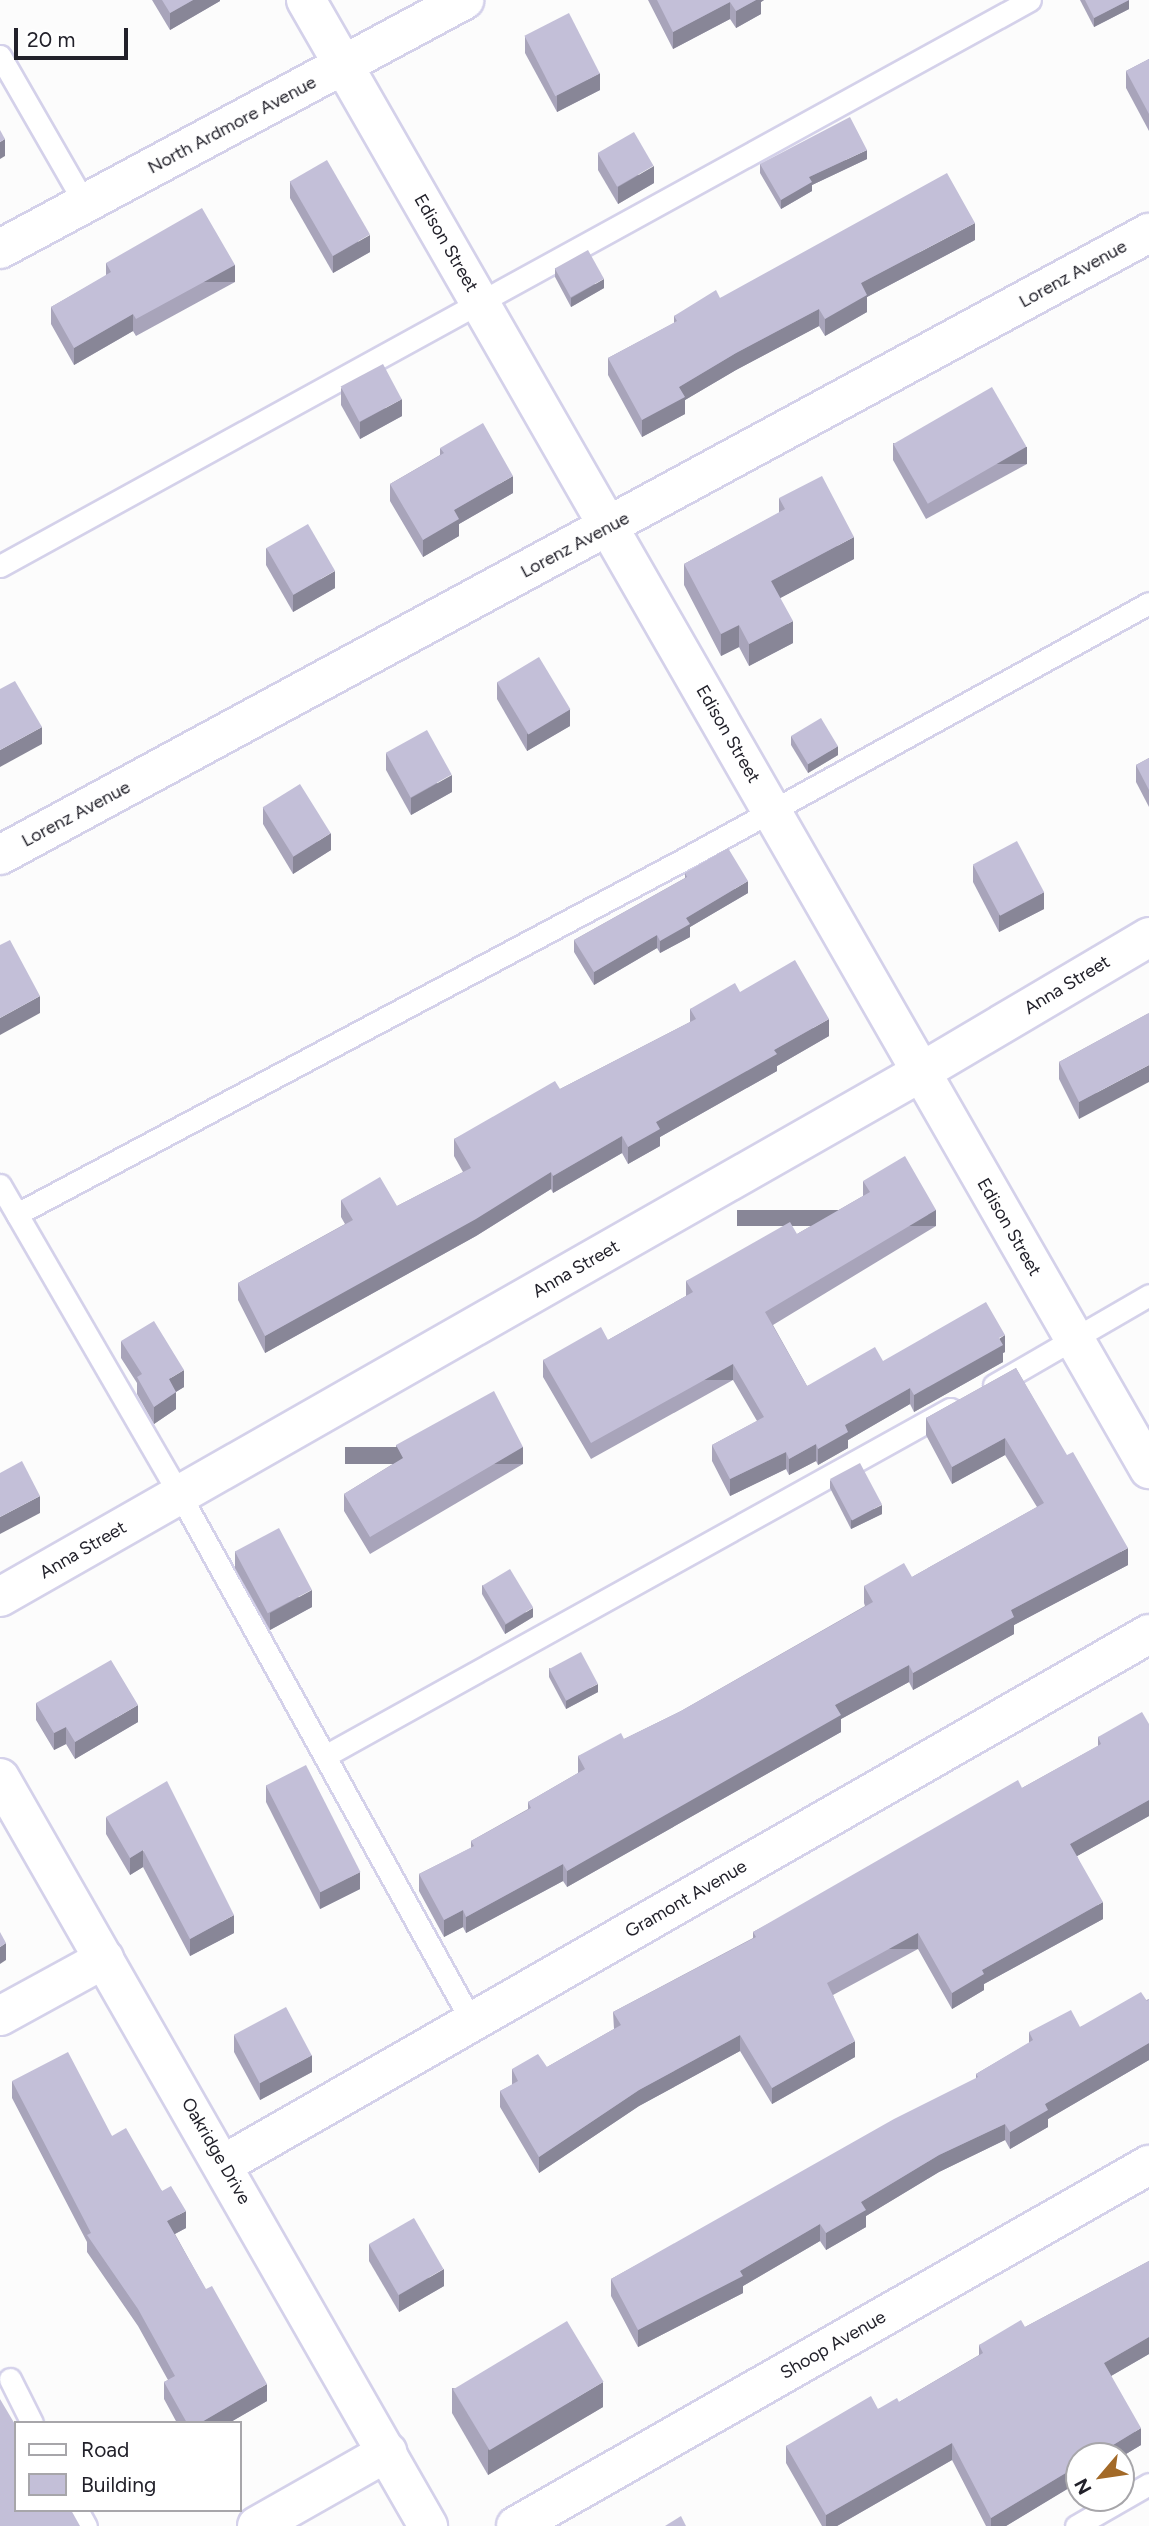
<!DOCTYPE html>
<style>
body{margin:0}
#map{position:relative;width:1149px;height:2526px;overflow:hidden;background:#fcfcfc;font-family:Figtree,sans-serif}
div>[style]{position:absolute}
.roads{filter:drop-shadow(2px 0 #d4d1ea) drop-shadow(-2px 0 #d4d1ea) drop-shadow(0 2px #d4d1ea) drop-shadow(0 -2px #d4d1ea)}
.service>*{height:21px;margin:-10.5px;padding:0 10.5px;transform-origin:10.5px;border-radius:10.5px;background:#fff}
.minor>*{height:38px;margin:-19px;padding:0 19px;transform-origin:19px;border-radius:19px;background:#fff}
.wall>*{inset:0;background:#a8a4ba}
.shaded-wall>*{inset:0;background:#888697;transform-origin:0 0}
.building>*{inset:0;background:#c3bfd8;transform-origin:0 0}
span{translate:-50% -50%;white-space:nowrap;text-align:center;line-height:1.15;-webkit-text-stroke:6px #fff;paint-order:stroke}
.street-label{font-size:18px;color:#22212a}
.legend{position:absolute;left:14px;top:2421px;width:228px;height:91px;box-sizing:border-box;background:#fff;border:2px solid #a7a6aa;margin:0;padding:9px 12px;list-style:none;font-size:21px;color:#22212a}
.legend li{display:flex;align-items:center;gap:14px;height:35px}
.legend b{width:35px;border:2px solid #a7a6aa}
.north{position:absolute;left:1065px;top:2442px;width:70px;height:70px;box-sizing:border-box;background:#fff;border:2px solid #a7a6aa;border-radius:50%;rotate:241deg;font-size:19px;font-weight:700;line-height:28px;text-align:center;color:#22212a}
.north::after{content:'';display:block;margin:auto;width:24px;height:32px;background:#a36a28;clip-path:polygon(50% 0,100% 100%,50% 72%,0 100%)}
.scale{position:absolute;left:14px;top:28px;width:114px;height:32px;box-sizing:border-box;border:4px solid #22212a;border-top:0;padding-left:9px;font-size:21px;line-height:24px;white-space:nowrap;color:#22212a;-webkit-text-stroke:5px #fff;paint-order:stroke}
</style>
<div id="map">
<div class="roads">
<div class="service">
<div style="left:0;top:56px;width:171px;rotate:60.1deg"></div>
<div style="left:0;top:566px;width:1175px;rotate:-28.79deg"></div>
<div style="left:0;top:1185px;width:358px;rotate:59.9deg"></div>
<div style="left:180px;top:1495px;width:602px;rotate:61.01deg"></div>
<div style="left:17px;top:1214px;width:760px;rotate:-28.01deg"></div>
<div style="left:688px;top:857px;width:526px;rotate:-28.85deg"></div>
<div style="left:994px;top:1385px;width:179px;rotate:-30.1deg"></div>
<div style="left:325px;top:1756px;width:715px;rotate:-29.04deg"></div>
<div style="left:10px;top:2379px;width:49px;rotate:63.4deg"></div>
<div style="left:77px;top:2510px;width:18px;rotate:61deg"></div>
<div style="left:1076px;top:2526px;width:84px;rotate:-29.9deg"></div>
</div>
<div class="minor">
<div style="left:306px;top:0;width:1694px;rotate:60.15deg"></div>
<div style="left:0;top:249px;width:527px;rotate:-28.22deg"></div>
<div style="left:0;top:855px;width:1307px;rotate:-28.43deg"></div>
<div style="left:0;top:1597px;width:1060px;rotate:-29.68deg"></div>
<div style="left:921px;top:1072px;width:265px;rotate:-30.6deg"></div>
<div style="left:0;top:1778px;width:862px;rotate:60.22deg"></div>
<div style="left:0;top:2016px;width:119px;rotate:-28.7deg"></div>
<div style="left:224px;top:2164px;width:1066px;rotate:-29.81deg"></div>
<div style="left:257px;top:2526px;width:150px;rotate:-29.6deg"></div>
<div style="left:516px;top:2526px;width:729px;rotate:-29.7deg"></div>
</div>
</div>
<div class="wall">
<div style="clip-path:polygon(152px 0,220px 0,220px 1px,170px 30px)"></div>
<div style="clip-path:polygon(648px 0,764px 0,761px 2px,761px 14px,736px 28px,730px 19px,673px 49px)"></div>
<div style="clip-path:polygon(1080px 0,1129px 0,1129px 9px,1094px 27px)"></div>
<div style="clip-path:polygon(525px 36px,600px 90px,557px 112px,525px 53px)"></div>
<div style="clip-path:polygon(1149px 59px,1149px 131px,1126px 88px,1126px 71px)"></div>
<div style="clip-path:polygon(598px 153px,654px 183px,618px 204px,598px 170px)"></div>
<div style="clip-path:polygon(867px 159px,812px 185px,812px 191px,781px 209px,760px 173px,760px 164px)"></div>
<div style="clip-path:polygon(290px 181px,370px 252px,333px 273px,290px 198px)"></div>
<div style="clip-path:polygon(975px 240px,867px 297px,867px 312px,825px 336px,819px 326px,736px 370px,685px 400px,685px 414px,642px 437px,608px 375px,608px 358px,674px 323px,674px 316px,720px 298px)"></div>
<div style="clip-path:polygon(106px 263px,235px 282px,136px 336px,133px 331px,74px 365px,51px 324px,51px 307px,106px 276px)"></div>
<div style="clip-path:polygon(555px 268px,604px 288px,571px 307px,555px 277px)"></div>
<div style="clip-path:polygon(341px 388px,402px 416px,360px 439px,341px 405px)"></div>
<div style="clip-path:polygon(893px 443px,1027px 464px,926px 519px,893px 460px)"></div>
<div style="clip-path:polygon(440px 448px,513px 493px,459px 524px,459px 536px,423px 557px,390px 501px,390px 484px,440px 455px)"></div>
<div style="clip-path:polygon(779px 498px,854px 559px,780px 598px,793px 643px,749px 666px,739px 647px,721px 656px,684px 585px,684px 564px,779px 513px)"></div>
<div style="clip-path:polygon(266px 548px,335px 588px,293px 612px,266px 565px)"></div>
<div style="clip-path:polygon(497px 682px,570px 726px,527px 751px,497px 699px)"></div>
<div style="clip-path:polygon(791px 736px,838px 755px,808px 773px,791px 745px)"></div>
<div style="clip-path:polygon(386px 753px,452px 792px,411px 815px,386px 770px)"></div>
<div style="clip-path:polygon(1149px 758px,1149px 807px,1136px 782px,1136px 765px)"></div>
<div style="clip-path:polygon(263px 807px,331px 850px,293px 874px,263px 824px)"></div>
<div style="clip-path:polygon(973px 865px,1044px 909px,999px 932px,973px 882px)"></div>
<div style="clip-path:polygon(685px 873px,748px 893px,690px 927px,690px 937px,660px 953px,657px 948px,594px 985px,574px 952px,574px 940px,685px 878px)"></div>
<div style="clip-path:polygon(740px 992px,829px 1036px,777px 1066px,777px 1071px,660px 1137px,660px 1146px,628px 1164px,622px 1153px,553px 1193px,551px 1189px,476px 1236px,265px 1353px,238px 1300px,238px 1283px,345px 1224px,341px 1217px,341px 1200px,397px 1206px,463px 1172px,454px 1156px,454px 1139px,560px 1089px,690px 1022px,690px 1009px)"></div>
<div style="clip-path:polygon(1149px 1013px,1079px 1119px,1059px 1079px,1059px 1062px)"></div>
<div style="clip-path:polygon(863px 1181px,936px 1226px,773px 1325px,807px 1386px,883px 1361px,1005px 1352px,1003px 1353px,1003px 1362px,914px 1412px,910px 1404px,848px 1440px,848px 1448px,818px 1465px,816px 1461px,789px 1475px,786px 1469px,730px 1496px,712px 1461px,712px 1445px,757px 1421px,733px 1380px,591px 1459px,543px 1377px,543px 1360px,608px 1340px,686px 1296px,686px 1281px,797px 1234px,863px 1196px)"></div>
<div style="clip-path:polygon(121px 1341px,184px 1387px,176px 1392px,176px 1409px,154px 1424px,137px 1394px,137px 1383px,121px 1358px)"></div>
<div style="clip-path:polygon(1016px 1368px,1128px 1565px,1014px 1625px,1014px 1634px,913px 1690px,909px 1682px,841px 1719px,841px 1732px,567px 1887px,563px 1881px,466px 1933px,463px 1927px,444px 1937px,419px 1891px,419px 1874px,471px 1848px,471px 1841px,528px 1809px,528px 1802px,578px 1773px,578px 1756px,624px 1739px,681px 1711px,865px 1606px,864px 1603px,864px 1586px,912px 1577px,1037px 1507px,1005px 1455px,952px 1484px,926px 1435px,926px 1418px)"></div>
<div style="clip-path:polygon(396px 1445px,523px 1464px,370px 1554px,344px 1511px,344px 1494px,396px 1462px)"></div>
<div style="clip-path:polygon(830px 1480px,882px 1514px,851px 1529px,830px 1488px)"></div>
<div style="clip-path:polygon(235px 1551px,312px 1607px,270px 1630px,235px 1568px)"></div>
<div style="clip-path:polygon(482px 1585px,533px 1617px,505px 1634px,482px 1594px)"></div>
<div style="clip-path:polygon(549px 1668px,598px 1692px,566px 1709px,549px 1677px)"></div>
<div style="clip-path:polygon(36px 1703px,138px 1722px,75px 1759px,66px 1744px,54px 1750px,36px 1720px)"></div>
<div style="clip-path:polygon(1149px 1724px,1149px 1816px,1077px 1856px,1103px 1919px,984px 1984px,984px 1990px,952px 2009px,918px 1949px,833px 1995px,855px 2057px,772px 2104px,740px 2051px,639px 2106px,539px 2173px,500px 2107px,500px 2091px,512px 2085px,512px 2069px,547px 2067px,614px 2029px,613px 2012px,753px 1938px,753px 1932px,1022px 1788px,1098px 1746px,1098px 1737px)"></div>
<div style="clip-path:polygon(266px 1785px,360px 1889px,320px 1909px,266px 1802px)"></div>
<div style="clip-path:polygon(106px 1817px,234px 1933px,190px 1956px,143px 1867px,130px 1875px,106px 1834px)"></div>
<div style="clip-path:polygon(1149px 1999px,1149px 2060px,1048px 2119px,1048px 2127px,1010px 2149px,1005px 2140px,939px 2172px,866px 2216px,866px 2227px,826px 2250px,820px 2241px,743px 2286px,743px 2293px,638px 2347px,611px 2296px,611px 2279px,976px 2079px,976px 2074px,1029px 2043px,1029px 2032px,1080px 2027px)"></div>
<div style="clip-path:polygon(234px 2035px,312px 2072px,260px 2100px,234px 2052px)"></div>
<div style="clip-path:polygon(12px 2081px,112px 2136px,162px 2191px,186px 2228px,175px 2234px,267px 2401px,229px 2423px,177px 2423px,164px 2399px,164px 2382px,168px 2380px,138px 2326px,87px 2252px,87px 2242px,12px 2098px)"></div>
<div style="clip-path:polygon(369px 2244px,444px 2286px,399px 2312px,369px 2261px)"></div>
<div style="clip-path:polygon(1149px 2261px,1149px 2354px,1111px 2376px,1141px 2445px,1121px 2457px,1121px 2456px,1006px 2526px,986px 2526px,952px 2460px,837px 2526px,822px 2526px,786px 2463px,786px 2446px,878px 2409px,899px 2402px,979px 2355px,979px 2345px,1025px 2327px)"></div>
<div style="clip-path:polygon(452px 2388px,603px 2407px,488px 2475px,452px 2413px)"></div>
</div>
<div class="shaded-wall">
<div style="clip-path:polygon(193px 0,220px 0,220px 1px,170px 30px,170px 13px)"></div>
<div style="clip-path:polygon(756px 0,764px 0,761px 2px,761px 14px,736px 28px,736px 11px)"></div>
<div style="clip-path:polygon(1129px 0,1129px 9px,1094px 27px,1094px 18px)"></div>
<div style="clip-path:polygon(730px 2px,730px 19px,673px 49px,673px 32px)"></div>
<div style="clip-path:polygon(600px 73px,600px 90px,557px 112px,557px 95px)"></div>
<div style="clip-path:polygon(5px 139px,5px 156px,0 159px,0 142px)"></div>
<div style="clip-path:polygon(867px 150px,867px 159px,812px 185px,812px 191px,781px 209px,781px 200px,809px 177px)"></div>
<div style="clip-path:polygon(654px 166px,654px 183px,618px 204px,618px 187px)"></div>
<div style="clip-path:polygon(975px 223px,975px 240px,867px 297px,867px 312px,825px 336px,825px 319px,861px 283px)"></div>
<div style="clip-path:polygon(370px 235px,370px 252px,333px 273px,333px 256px)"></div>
<div style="left:235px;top:265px;width:17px;height:113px;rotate:90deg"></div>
<div style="clip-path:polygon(604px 279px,604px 288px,571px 307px,571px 298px)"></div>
<div style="clip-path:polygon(819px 309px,819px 326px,736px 370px,685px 400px,685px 414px,642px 437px,642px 420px,679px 387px,736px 353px)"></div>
<div style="clip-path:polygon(133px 314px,133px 331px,74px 365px,74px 348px)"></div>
<div style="clip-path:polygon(402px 399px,402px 416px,360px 439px,360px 422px)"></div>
<div style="left:1027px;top:447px;width:17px;height:115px;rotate:90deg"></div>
<div style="clip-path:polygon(513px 476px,513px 493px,459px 524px,459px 536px,423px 557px,423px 540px,454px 510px)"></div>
<div style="clip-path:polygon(854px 537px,854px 559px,771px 603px,771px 581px)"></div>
<div style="clip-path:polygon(335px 571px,335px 588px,293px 612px,293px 595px)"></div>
<div style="clip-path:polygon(793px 621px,793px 643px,749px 666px,749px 644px)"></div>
<div style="clip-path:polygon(739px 625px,739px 647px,721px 656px,721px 634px)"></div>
<div style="clip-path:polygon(570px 709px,570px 726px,527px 751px,527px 734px)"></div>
<div style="clip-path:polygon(42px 727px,42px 744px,0 767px,0 750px)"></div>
<div style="clip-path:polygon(838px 746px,838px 755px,808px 773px,808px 764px)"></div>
<div style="clip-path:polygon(452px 775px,452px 792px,411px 815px,411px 798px)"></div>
<div style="clip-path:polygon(331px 833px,331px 850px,293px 874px,293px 857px)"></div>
<div style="clip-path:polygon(748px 881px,748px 893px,690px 927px,690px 937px,660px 953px,660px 941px,686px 918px)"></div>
<div style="clip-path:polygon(1044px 892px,1044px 909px,999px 932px,999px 915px)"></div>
<div style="clip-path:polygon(657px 935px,657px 948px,594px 985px,594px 972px)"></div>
<div style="clip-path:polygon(40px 996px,40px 1013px,0 1035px,0 1018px)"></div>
<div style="clip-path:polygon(829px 1019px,829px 1036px,777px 1066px,777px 1071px,660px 1137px,660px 1146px,628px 1164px,628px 1147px,656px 1122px,774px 1050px)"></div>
<div style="clip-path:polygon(1149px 1065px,1149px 1082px,1079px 1119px,1079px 1102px)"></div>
<div style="clip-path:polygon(622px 1136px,622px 1153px,553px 1193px,553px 1176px)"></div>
<div style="clip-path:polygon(551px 1172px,551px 1189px,476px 1236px,265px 1353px,265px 1336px)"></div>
<div style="left:936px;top:1210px;width:16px;height:199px;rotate:90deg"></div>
<div style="clip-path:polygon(1005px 1335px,1005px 1352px,1003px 1353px,1003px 1362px,914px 1412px,914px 1395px)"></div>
<div style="left:733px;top:1364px;width:16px;height:162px;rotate:90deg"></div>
<div style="clip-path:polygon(184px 1370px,184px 1387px,169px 1396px,169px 1379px)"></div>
<div style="clip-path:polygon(910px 1388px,910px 1404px,848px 1440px,848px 1448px,818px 1465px,818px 1449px,845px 1425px)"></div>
<div style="clip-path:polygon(176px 1392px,176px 1409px,154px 1424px,154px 1407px)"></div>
<div style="clip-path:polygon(1005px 1438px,1005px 1455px,952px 1484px,952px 1467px)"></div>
<div style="clip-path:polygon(816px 1444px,816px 1461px,789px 1475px,789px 1459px)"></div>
<div style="left:523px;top:1447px;width:17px;height:178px;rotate:90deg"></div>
<div style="clip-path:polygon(786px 1452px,786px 1469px,730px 1496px,730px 1479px)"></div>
<div style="clip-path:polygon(40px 1496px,40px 1513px,0 1534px,0 1517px)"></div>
<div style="clip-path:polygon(882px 1505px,882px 1514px,851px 1529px,851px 1520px)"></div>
<div style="clip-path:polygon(1128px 1548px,1128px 1565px,1014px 1625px,1014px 1634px,913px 1690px,913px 1673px,1011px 1610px)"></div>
<div style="clip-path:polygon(312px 1590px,312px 1607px,270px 1630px,270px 1613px)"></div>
<div style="clip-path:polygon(533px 1608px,533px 1617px,505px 1634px,505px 1625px)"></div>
<div style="clip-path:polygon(909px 1665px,909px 1682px,841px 1719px,841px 1732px,567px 1887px,567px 1871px,835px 1705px)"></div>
<div style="clip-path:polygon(598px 1684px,598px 1692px,566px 1709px,566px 1700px)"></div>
<div style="clip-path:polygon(138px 1705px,138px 1722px,75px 1759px,75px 1742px)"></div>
<div style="clip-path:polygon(66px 1727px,66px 1744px,54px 1750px,54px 1733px)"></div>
<div style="clip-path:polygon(1149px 1800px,1149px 1816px,1070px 1860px,1070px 1844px)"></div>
<div style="clip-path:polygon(143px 1850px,143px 1867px,130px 1875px,130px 1858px)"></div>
<div style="clip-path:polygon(563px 1864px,563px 1881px,466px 1933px,466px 1917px)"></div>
<div style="clip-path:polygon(360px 1872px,360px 1889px,320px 1909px,320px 1892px)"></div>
<div style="clip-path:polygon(1103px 1902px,1103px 1919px,984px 1984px,984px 1990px,952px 2009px,952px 1993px,982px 1970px)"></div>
<div style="clip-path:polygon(463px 1910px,463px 1927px,444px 1937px,444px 1920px)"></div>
<div style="clip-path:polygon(234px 1915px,234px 1933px,190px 1956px,190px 1939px)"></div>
<div style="left:918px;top:1933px;width:16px;height:104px;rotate:90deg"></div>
<div style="clip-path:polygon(6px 1943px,6px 1960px,0 1964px,0 1947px)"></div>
<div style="clip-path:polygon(740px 2035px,740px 2051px,639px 2106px,539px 2173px,539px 2157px,639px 2090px)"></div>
<div style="clip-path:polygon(855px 2041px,855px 2057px,772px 2104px,772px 2088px)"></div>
<div style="clip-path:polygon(1149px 2043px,1149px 2060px,1048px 2119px,1048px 2127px,1010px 2149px,1010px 2132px,1045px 2104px)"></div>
<div style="clip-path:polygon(312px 2055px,312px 2072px,260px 2100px,260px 2083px)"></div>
<div style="clip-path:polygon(1005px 2124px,1005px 2140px,939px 2172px,866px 2216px,866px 2227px,826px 2250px,826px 2233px,861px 2202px,939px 2155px)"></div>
<div style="clip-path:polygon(186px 2211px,186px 2228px,167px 2238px,167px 2221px)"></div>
<div style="clip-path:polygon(820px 2224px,820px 2241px,743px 2286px,743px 2293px,638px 2347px,638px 2330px)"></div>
<div style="clip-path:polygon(444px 2269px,444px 2286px,399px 2312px,399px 2295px)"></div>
<div style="clip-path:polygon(1149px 2337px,1149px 2354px,1104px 2380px,1104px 2363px)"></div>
<div style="clip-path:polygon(603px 2382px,603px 2407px,488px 2475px,488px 2450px)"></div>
<div style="clip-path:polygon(267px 2384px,267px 2401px,229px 2423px,200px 2423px)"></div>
<div style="clip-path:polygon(1141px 2428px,1141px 2445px,1121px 2457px,1121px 2456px,1095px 2456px)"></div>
<div style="clip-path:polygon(952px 2443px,952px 2460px,837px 2526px,826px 2526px,826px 2515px)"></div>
<div style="clip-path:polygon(1079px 2465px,1079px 2482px,1006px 2526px,991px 2526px,991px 2518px)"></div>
</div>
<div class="building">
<div style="clip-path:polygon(162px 0,193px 0,170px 13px)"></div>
<div style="clip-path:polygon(657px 0,756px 0,736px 11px,730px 2px,673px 32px)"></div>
<div style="clip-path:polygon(1085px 0,1129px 0,1094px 18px)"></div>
<div style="left:569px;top:13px;width:68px;height:50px;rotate:63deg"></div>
<div style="clip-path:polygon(1149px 59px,1149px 114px,1126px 71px)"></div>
<div style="clip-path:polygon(850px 117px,867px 150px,809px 177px,812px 182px,781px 200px,760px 164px)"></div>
<div style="clip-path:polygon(0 130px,5px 139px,0 142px)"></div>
<div style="left:634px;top:132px;width:39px;height:42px;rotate:60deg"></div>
<div style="left:327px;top:160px;width:86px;height:43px;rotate:60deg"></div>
<div style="clip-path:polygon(947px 173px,975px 223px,861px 283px,867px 295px,825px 319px,819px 309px,736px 353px,679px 387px,685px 397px,642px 420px,608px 358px,677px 321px,674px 316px,716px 290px,720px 298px)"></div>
<div style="clip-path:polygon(202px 208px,235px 265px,136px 319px,133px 314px,74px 348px,51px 307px,111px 272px,106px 263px)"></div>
<div style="left:588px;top:250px;width:33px;height:38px;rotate:61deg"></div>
<div style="left:383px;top:364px;width:40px;height:48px;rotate:62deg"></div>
<div style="left:992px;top:387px;width:69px;height:114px;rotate:60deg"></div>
<div style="clip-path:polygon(483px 423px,513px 476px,454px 510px,459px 519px,423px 540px,390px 484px,444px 453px,440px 448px)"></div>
<div style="clip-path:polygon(822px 476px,854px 537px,771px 581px,793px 621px,749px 644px,739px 625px,721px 634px,684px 564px,785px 509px,779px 498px)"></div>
<div style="left:308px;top:524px;width:54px;height:48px;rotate:60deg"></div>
<div style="left:539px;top:657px;width:61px;height:49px;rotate:59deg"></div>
<div style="clip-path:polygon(15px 681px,42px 727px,0 750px,0 689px)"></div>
<div style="left:821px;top:718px;width:33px;height:35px;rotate:59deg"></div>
<div style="left:427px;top:730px;width:51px;height:47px;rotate:61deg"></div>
<div style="clip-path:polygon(1149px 758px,1149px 790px,1136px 765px)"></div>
<div style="left:300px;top:784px;width:58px;height:44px;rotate:58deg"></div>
<div style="left:1017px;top:841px;width:58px;height:50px;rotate:62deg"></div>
<div style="clip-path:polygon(728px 848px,748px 881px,686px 918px,690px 924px,660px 941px,657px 935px,594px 972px,574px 940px,687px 877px,685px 873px)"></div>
<div style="clip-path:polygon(10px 940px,40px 996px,0 1018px,0 945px)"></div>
<div style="clip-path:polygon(795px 960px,829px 1019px,774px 1050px,777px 1054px,656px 1122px,660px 1129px,628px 1147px,622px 1136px,553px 1176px,551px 1172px,476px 1219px,265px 1336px,238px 1283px,353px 1220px,341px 1200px,380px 1177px,397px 1206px,471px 1168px,454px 1139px,555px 1081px,560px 1089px,696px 1019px,690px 1009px,735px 983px,740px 992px)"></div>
<div style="clip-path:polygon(1149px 1013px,1149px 1065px,1079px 1102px,1059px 1062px)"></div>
<div style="clip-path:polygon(905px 1156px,936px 1210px,765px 1312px,807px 1386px,875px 1347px,883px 1361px,986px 1302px,1005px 1335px,999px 1338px,1003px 1345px,914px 1395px,910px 1388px,845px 1425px,848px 1432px,818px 1449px,816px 1444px,789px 1459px,786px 1452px,730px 1479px,712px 1445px,764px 1417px,733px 1364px,591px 1443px,543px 1360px,601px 1327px,608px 1340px,693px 1292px,686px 1281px,790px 1222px,797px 1234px,870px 1192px,863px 1181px)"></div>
<div style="clip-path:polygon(154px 1321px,184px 1370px,169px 1379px,176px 1392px,154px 1407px,137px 1377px,142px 1374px,121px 1341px)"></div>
<div style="clip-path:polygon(1016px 1368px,1067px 1455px,1073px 1452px,1128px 1548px,1011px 1610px,1014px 1617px,913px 1673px,909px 1665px,835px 1705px,841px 1715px,567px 1871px,563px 1864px,466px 1917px,463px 1910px,444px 1920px,419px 1874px,474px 1846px,471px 1841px,531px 1808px,528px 1802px,585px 1769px,578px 1756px,621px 1733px,624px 1739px,681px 1711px,873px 1602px,864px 1586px,904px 1563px,912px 1577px,1044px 1503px,1005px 1438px,952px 1467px,926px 1418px)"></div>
<div style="clip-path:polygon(494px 1391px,523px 1447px,370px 1537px,344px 1494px,403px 1458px,396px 1445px)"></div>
<div style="clip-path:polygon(22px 1461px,40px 1496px,0 1517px,0 1473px)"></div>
<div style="left:860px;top:1463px;width:47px;height:34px;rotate:62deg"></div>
<div style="left:279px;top:1528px;width:70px;height:50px;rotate:62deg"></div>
<div style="left:510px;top:1569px;width:45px;height:32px;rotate:59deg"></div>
<div style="left:581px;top:1652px;width:36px;height:36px;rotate:62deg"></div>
<div style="clip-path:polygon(111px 1660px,138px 1705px,75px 1742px,66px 1727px,54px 1733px,36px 1703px)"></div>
<div style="clip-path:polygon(1142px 1712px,1149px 1724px,1149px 1800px,1070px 1844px,1103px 1902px,982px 1970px,984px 1974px,952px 1993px,918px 1933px,827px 1983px,855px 2041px,772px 2088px,740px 2035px,639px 2090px,539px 2157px,500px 2091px,518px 2081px,512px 2069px,538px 2054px,547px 2067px,621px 2025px,613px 2012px,756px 1937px,753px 1932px,1018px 1780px,1022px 1788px,1101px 1744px,1098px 1737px)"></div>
<div style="left:306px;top:1765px;width:120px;height:45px;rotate:63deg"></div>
<div style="clip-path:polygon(167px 1781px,234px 1915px,190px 1939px,143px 1850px,130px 1858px,106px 1817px)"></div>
<div style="clip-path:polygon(0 1932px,6px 1943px,0 1947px)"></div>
<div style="clip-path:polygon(1141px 1992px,1147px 2001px,1149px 1999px,1149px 2043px,1045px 2104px,1048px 2110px,1010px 2132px,1005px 2124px,939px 2155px,861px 2202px,866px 2210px,826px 2233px,820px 2224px,740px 2271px,743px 2276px,638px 2330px,611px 2279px,894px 2119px,978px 2077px,976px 2074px,1033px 2040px,1029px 2032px,1071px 2010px,1080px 2027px)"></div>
<div style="left:286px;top:2007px;width:55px;height:59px;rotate:62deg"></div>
<div style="clip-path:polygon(68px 2052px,112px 2136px,126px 2128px,162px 2191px,171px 2186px,186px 2211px,167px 2221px,206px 2289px,212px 2286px,267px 2384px,200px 2423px,187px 2423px,164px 2382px,175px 2376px,138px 2309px,87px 2235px,91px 2233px,12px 2081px)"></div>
<div style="left:414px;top:2218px;width:59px;height:52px;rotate:60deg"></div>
<div style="clip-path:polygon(1149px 2261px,1149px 2337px,1104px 2363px,1141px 2428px,1095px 2456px,1079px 2456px,1079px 2465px,991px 2518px,952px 2443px,826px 2515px,786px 2446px,871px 2396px,878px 2409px,897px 2398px,899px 2402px,983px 2353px,979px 2345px,1021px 2320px,1025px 2327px)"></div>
<div style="left:567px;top:2321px;width:71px;height:133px;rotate:59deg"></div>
<div style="clip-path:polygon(0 2399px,16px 2426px,16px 2510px,71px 2510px,80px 2526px,0 2526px)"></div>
<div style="clip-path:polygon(681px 2516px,686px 2526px,665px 2526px)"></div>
</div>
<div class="street-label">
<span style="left:232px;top:125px;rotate:-28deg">North Ardmore Avenue</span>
<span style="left:446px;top:243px;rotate:60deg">Edison Street</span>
<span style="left:1073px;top:274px;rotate:-29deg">Lorenz Avenue</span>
<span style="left:575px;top:545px;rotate:-28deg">Lorenz Avenue</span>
<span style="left:728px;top:734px;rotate:60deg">Edison Street</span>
<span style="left:76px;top:814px;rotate:-28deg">Lorenz Avenue</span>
<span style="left:1067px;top:985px;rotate:-31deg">Anna Street</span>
<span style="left:1009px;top:1227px;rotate:60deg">Edison Street</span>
<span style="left:576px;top:1269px;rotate:-30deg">Anna Street</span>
<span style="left:83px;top:1550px;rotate:-30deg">Anna Street</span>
<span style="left:686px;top:1899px;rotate:-30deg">Gramont Avenue</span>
<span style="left:216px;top:2151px;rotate:60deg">Oakridge Drive</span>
<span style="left:833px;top:2345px;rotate:-30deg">Shoop Avenue</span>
</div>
<ul class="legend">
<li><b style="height:9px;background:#fff"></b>Road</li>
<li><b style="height:19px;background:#c3bfd8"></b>Building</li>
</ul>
<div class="north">N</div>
<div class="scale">20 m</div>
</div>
